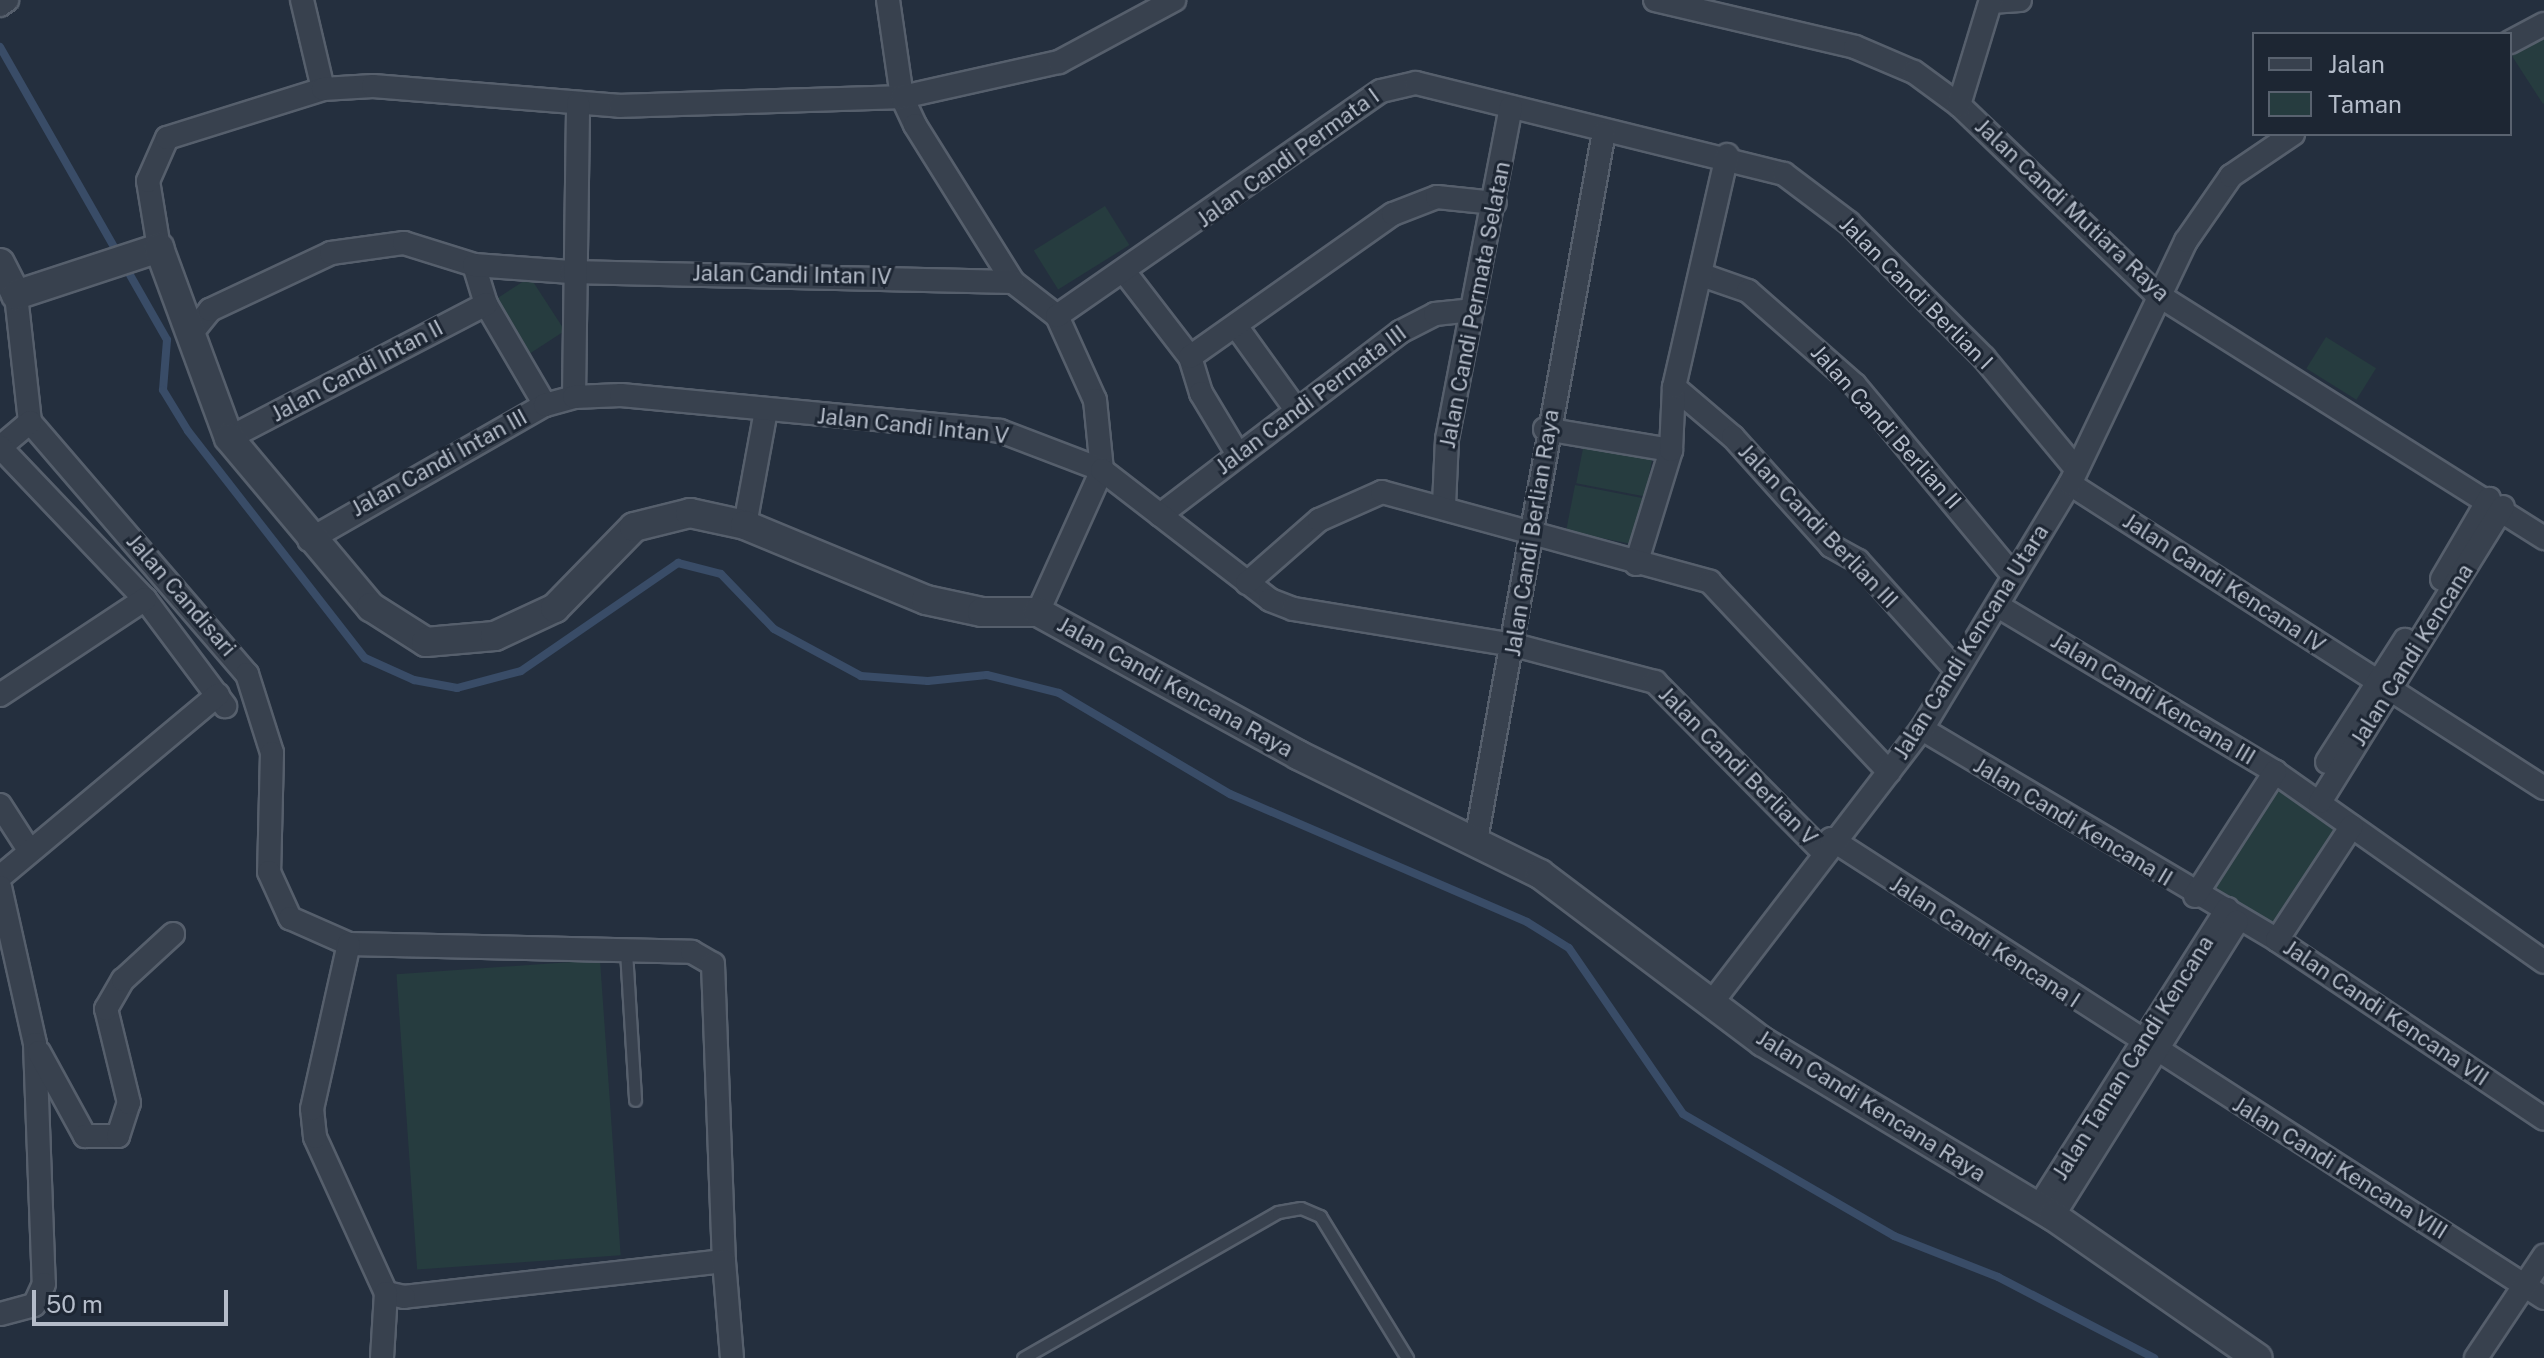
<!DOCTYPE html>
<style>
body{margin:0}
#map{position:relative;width:2544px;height:1358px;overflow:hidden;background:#242f3e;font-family:"Public Sans",sans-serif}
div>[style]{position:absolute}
.green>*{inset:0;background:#263c3f;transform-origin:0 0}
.stream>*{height:8px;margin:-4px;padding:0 4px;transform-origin:4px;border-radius:4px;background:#394c67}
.roads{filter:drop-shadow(2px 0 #565f6c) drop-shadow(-2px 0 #565f6c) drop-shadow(0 2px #565f6c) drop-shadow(0 -2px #565f6c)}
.service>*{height:11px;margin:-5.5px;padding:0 5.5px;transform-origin:5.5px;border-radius:5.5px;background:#38414e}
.minor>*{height:22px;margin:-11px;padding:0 11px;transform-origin:11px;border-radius:11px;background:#38414e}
.tertiary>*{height:28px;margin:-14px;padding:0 14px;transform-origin:14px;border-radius:14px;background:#38414e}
span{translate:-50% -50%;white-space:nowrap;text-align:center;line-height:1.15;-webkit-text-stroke:6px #1d2633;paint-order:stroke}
.street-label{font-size:22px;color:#b4bcc9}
.legend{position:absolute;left:2252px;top:32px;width:260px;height:104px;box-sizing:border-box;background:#1d2633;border:2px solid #59626f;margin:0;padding:10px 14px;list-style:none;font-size:24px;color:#b4bcc9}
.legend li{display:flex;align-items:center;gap:16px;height:40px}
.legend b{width:40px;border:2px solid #59626f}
.scale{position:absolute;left:32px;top:1290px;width:196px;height:36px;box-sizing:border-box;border:4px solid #b4bcc9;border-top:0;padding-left:10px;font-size:24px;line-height:28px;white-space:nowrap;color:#b4bcc9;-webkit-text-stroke:6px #1d2633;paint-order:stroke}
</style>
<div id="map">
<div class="green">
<div style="clip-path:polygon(2544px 36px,2544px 103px,2543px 104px,2512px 56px)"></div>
<div style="left:1105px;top:206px;width:46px;height:84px;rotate:58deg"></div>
<div style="left:530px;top:277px;width:64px;height:44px;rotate:57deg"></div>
<div style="left:2326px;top:337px;width:59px;height:37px;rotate:32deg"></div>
<div style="left:1585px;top:438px;width:70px;height:46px;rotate:11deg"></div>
<div style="left:1575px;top:485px;width:71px;height:47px;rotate:11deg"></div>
<div style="left:2277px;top:790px;width:76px;height:115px;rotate:34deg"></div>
<div style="left:600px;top:960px;width:296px;height:204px;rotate:86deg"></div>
</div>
<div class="stream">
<div style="left:0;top:47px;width:337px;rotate:60.3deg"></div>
<div style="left:167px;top:340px;width:50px;rotate:94.6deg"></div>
<div style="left:163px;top:390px;width:48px;rotate:58.6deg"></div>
<div style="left:188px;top:431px;width:288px;rotate:52.1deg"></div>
<div style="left:365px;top:658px;width:54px;rotate:24.2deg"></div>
<div style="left:414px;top:680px;width:44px;rotate:10.5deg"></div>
<div style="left:457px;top:688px;width:66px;rotate:-14.9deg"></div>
<div style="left:521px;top:671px;width:191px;rotate:-34.5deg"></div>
<div style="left:678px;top:563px;width:44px;rotate:14.3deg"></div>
<div style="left:721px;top:574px;width:76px;rotate:46.1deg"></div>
<div style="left:774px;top:629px;width:99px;rotate:28.4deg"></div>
<div style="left:861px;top:676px;width:67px;rotate:4.3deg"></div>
<div style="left:928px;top:681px;width:59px;rotate:-5.8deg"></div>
<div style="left:987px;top:675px;width:74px;rotate:14deg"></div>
<div style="left:1059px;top:693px;width:199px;rotate:30.6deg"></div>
<div style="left:1230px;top:794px;width:323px;rotate:23.3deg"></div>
<div style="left:1527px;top:922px;width:49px;rotate:31.8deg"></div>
<div style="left:1569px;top:948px;width:201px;rotate:55.5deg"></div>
<div style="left:1683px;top:1114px;width:244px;rotate:30deg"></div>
<div style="left:1894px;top:1236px;width:112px;rotate:21.5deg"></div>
<div style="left:1998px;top:1277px;width:176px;rotate:27.4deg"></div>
</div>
<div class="roads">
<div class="service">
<div style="left:626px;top:951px;width:149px;rotate:86.5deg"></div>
<div style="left:1023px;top:1358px;width:294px;rotate:-29.8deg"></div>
<div style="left:1278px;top:1212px;width:23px;rotate:-10deg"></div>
<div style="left:1301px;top:1208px;width:21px;rotate:23deg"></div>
<div style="left:1320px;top:1216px;width:167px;rotate:58.5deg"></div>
</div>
<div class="minor">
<div style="left:302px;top:0;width:91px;rotate:76.7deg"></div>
<div style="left:888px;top:0;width:98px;rotate:81.8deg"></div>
<div style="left:902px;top:97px;width:31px;rotate:65deg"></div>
<div style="left:915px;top:125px;width:185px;rotate:58deg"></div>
<div style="left:1013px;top:282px;width:56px;rotate:37.7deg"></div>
<div style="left:1057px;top:316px;width:92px;rotate:65.7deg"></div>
<div style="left:1095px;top:400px;width:70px;rotate:84.3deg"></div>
<div style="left:1102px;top:470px;width:156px;rotate:114.3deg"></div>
<div style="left:1655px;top:0;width:205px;rotate:13.2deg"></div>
<div style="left:1855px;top:47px;width:64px;rotate:23deg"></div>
<div style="left:1914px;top:72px;width:56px;rotate:36.3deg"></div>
<div style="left:1959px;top:105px;width:272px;rotate:43.8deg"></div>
<div style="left:2155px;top:293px;width:460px;rotate:32.2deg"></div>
<div style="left:1991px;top:2px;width:29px;rotate:-4deg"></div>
<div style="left:0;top:5px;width:9px;rotate:-36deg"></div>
<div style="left:2510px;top:42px;width:38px;rotate:-28deg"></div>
<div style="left:1959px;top:105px;width:110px;rotate:-73.1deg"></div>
<div style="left:159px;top:248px;width:68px;rotate:-99.3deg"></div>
<div style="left:148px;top:181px;width:47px;rotate:-66.2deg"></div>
<div style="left:167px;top:138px;width:164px;rotate:-17.4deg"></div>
<div style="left:323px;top:89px;width:50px;rotate:-3.4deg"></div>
<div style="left:373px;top:86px;width:248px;rotate:4.6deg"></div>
<div style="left:620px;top:106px;width:282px;rotate:-1.8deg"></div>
<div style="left:902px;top:97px;width:161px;rotate:-12.6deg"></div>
<div style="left:1059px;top:62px;width:131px;rotate:-28.3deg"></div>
<div style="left:474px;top:265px;width:41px;rotate:72.9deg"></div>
<div style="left:486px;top:304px;width:117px;rotate:59.7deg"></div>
<div style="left:1126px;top:274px;width:105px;rotate:52.4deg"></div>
<div style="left:1190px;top:357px;width:38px;rotate:73deg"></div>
<div style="left:1201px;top:393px;width:70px;rotate:59deg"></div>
<div style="left:1702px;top:275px;width:49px;rotate:19.2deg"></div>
<div style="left:1748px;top:291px;width:142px;rotate:41.3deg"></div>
<div style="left:1855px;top:385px;width:247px;rotate:50.3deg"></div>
<div style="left:16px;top:295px;width:128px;rotate:83.7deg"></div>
<div style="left:30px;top:422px;width:333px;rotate:49.3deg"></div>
<div style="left:247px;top:674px;width:83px;rotate:72.4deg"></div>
<div style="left:272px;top:753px;width:119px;rotate:91.4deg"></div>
<div style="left:269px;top:872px;width:51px;rotate:65.5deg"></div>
<div style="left:290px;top:918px;width:64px;rotate:23.8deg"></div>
<div style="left:349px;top:944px;width:343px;rotate:1.3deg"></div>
<div style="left:692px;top:952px;width:24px;rotate:30deg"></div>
<div style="left:713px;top:964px;width:297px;rotate:87.9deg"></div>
<div style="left:724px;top:1261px;width:322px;rotate:173.6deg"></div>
<div style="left:404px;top:1297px;width:18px;rotate:-167deg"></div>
<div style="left:386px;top:1293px;width:171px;rotate:-114.5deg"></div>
<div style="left:315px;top:1137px;width:28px;rotate:-96deg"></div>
<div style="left:312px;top:1109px;width:169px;rotate:-77.4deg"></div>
<div style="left:1057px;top:316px;width:394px;rotate:-34.8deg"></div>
<div style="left:1381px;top:91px;width:36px;rotate:-13deg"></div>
<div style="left:1416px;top:83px;width:379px;rotate:13.9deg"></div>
<div style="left:1784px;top:174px;width:81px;rotate:37deg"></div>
<div style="left:1849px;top:223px;width:191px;rotate:45deg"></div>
<div style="left:1984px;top:358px;width:144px;rotate:50.3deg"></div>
<div style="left:1236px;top:326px;width:101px;rotate:54.3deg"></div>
<div style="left:194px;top:330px;width:26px;rotate:-51deg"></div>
<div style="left:210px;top:310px;width:134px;rotate:-25.2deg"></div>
<div style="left:331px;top:253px;width:74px;rotate:-7.8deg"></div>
<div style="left:404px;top:243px;width:73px;rotate:17.4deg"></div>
<div style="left:474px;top:265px;width:97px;rotate:4.1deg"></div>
<div style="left:571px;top:272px;width:442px;rotate:1.3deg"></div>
<div style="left:1190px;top:357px;width:248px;rotate:-35.2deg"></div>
<div style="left:1393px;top:214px;width:47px;rotate:-21.1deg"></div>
<div style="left:1437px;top:197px;width:58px;rotate:5.9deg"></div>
<div style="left:1674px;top:387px;width:77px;rotate:40.3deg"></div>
<div style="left:1733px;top:437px;width:147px;rotate:48deg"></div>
<div style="left:1831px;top:546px;width:31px;rotate:29deg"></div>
<div style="left:1858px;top:561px;width:147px;rotate:48deg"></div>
<div style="left:574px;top:397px;width:294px;rotate:-89.2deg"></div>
<div style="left:30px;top:422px;width:39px;rotate:140deg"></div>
<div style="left:0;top:447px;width:210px;rotate:46.4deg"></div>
<div style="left:145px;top:599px;width:134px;rotate:53.2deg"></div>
<div style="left:1545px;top:429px;width:128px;rotate:9.5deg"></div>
<div style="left:229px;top:438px;width:290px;rotate:-27.5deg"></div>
<div style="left:2070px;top:484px;width:563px;rotate:32.67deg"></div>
<div style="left:1444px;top:505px;width:66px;rotate:-87.4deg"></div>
<div style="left:1447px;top:439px;width:338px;rotate:-79.1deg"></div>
<div style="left:1160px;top:515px;width:302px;rotate:-37.3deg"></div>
<div style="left:1400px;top:332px;width:39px;rotate:-27deg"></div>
<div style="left:1435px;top:314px;width:37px;rotate:-6deg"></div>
<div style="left:745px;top:525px;width:116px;rotate:-79.6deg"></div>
<div style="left:309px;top:540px;width:272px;rotate:-29.8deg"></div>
<div style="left:545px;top:405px;width:30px;rotate:-15deg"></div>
<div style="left:574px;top:397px;width:47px;rotate:-2.4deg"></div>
<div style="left:621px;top:395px;width:381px;rotate:5.4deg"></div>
<div style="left:1000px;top:431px;width:109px;rotate:20.9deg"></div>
<div style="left:1102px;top:470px;width:212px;rotate:37.7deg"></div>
<div style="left:1270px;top:600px;width:25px;rotate:21deg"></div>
<div style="left:1293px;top:609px;width:224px;rotate:9.3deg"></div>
<div style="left:1514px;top:645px;width:146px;rotate:14.7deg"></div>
<div style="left:1655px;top:682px;width:238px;rotate:45.3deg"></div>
<div style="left:1636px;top:564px;width:119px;rotate:-72.9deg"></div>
<div style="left:1671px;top:450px;width:63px;rotate:-87.3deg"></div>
<div style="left:1674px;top:387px;width:238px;rotate:-77.1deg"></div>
<div style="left:2442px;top:579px;width:93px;rotate:-59.6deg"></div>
<div style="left:1247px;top:583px;width:96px;rotate:-41.2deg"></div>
<div style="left:1319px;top:520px;width:69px;rotate:-24deg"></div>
<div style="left:1382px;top:492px;width:340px;rotate:15.3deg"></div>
<div style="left:1710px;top:582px;width:261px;rotate:46.7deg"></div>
<div style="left:1998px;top:606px;width:323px;rotate:30.9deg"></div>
<div style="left:2275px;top:772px;width:329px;rotate:35.2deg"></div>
<div style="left:0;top:695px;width:174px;rotate:-33.5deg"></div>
<div style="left:1922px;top:729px;width:413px;rotate:30.7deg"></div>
<div style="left:2277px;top:940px;width:321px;rotate:33.8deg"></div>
<div style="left:2327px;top:762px;width:145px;rotate:-57.4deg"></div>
<div style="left:2320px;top:802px;width:347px;rotate:-58.2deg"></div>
<div style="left:0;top:805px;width:54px;rotate:57.2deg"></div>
<div style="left:1831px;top:839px;width:848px;rotate:32.77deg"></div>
<div style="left:1476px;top:840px;width:719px;rotate:-79.75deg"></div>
<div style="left:0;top:877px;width:284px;rotate:-39.9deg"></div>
<div style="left:0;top:887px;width:161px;rotate:77.4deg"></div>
<div style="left:35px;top:1044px;width:240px;rotate:87.9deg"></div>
<div style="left:44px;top:1284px;width:23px;rotate:115deg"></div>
<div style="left:34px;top:1305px;width:35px;rotate:165deg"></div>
<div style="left:2195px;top:896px;width:148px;rotate:-57.2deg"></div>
<div style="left:2277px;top:940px;width:136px;rotate:-56.7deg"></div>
<div style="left:1713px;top:1001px;width:343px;rotate:-52.5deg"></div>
<div style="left:1922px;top:729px;width:286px;rotate:-58.9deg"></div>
<div style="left:2070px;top:484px;width:269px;rotate:-64.5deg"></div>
<div style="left:2186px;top:241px;width:79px;rotate:-55.3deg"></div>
<div style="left:2231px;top:176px;width:75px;rotate:-34.1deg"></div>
<div style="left:39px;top:1052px;width:96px;rotate:61.3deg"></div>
<div style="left:85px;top:1136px;width:33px"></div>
<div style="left:118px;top:1136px;width:35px;rotate:-72deg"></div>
<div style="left:129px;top:1103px;width:97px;rotate:-103.7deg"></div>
<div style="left:106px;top:1009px;width:34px;rotate:-60deg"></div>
<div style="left:123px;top:980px;width:68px;rotate:-42.6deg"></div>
<div style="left:2038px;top:1208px;width:354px;rotate:-57.7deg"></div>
<div style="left:2053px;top:1216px;width:347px;rotate:-58deg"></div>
<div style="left:724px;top:1261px;width:97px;rotate:85.3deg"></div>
<div style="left:382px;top:1358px;width:65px;rotate:-86.5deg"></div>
<div style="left:2476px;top:1358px;width:123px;rotate:-56.3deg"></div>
</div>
<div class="tertiary">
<div style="left:0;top:263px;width:36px;rotate:63deg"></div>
<div style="left:16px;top:295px;width:151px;rotate:-18.2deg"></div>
<div style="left:159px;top:248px;width:202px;rotate:69.8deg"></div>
<div style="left:229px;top:438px;width:221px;rotate:50deg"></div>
<div style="left:371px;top:607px;width:65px;rotate:32.5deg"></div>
<div style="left:426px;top:642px;width:69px;rotate:-5deg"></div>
<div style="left:495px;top:636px;width:66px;rotate:-25deg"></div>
<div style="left:555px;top:608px;width:113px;rotate:-45.7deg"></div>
<div style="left:634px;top:527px;width:58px;rotate:-14deg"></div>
<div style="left:690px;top:513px;width:56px;rotate:12.3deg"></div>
<div style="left:745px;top:525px;width:196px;rotate:22.5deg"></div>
<div style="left:926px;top:600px;width:57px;rotate:12.1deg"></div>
<div style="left:982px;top:612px;width:56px"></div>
<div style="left:1038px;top:612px;width:297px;rotate:28.8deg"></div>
<div style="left:1298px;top:755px;width:270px;rotate:26.2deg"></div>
<div style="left:1540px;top:874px;width:279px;rotate:37deg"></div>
<div style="left:1763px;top:1042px;width:338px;rotate:31deg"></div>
<div style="left:2053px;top:1216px;width:249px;rotate:34.8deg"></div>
</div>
</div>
<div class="street-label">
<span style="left:1288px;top:158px;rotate:-36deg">Jalan Candi Permata I</span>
<span style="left:2072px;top:210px;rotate:43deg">Jalan Candi Mutiara Raya</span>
<span style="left:792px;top:275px;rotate:1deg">Jalan Candi Intan IV</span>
<span style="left:1916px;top:293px;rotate:45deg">Jalan Candi Berlian I</span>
<span style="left:1475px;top:305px;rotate:-79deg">Jalan Candi Permata Selatan</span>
<span style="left:357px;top:371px;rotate:-28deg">Jalan Candi Intan II</span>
<span style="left:1311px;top:400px;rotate:-37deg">Jalan Candi Permata III</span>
<span style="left:913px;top:426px;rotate:6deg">Jalan Candi Intan V</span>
<span style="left:1886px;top:427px;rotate:48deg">Jalan Candi Berlian II</span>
<span style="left:439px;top:463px;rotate:-29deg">Jalan Candi Intan III</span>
<span style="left:1818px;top:526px;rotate:46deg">Jalan Candi Berlian III</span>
<span style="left:1532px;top:533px;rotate:-81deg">Jalan Candi Berlian Raya</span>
<span style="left:2224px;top:583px;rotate:33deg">Jalan Candi Kencana IV</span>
<span style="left:181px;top:595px;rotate:49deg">Jalan Candisari</span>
<span style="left:1971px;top:642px;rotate:-58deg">Jalan Candi Kencana Utara</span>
<span style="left:2412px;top:655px;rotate:-58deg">Jalan Candi Kencana</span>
<span style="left:1175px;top:687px;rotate:29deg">Jalan Candi Kencana Raya</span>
<span style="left:2153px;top:699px;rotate:31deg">Jalan Candi Kencana III</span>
<span style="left:1738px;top:766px;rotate:45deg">Jalan Candi Berlian V</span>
<span style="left:2073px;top:822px;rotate:31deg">Jalan Candi Kencana II</span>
<span style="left:1985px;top:942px;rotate:33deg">Jalan Candi Kencana I</span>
<span style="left:2386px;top:1013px;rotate:34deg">Jalan Candi Kencana VII</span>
<span style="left:2133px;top:1058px;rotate:-58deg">Jalan Taman Candi Kencana</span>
<span style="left:1871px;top:1106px;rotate:32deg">Jalan Candi Kencana Raya</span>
<span style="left:2340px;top:1168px;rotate:32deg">Jalan Candi Kencana VIII</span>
</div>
<ul class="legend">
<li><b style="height:10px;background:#38414e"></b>Jalan</li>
<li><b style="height:22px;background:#263c3f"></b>Taman</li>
</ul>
<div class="scale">50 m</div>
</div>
